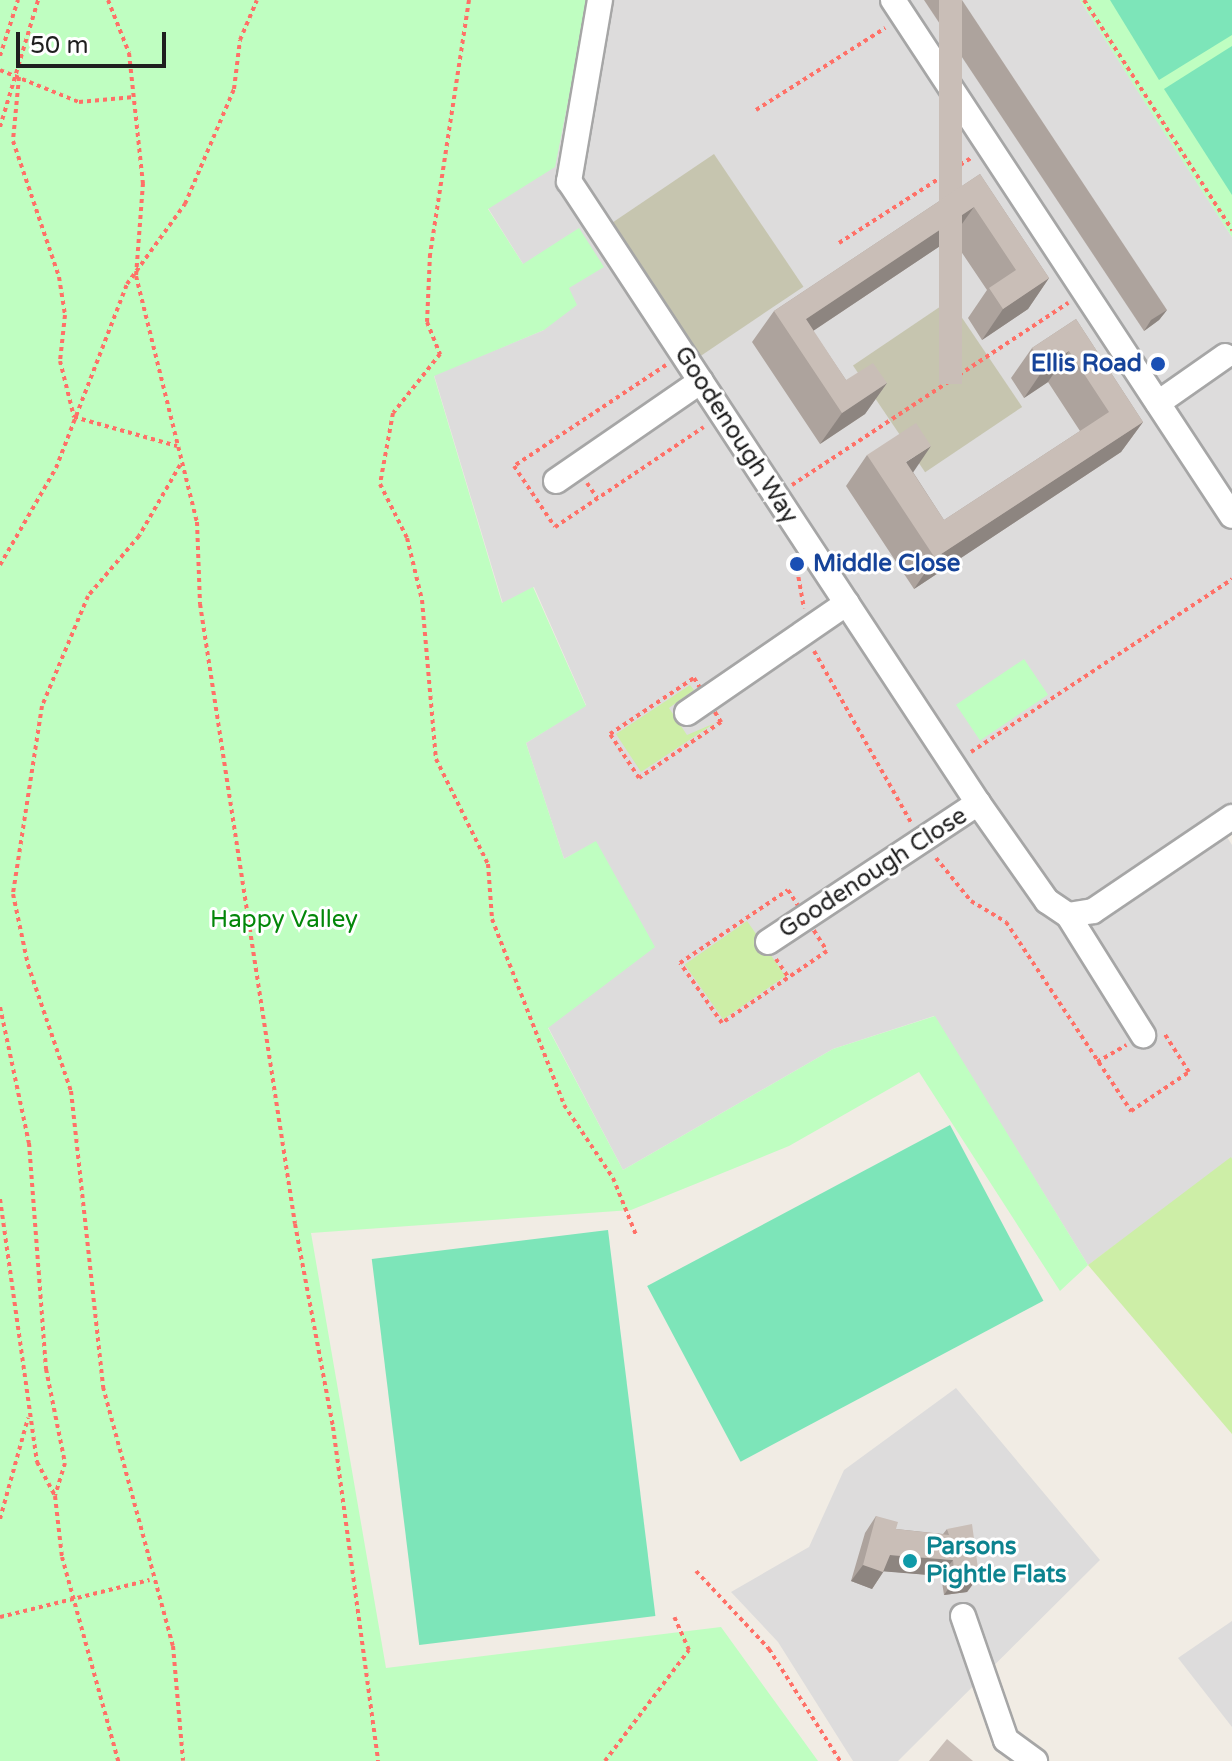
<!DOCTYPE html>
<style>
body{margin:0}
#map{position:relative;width:1232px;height:1761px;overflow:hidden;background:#f1ece4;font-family:"Varela Round",sans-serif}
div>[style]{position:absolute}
.residential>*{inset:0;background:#dddcdc}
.construction>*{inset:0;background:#c6c5af;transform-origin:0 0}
.grass>*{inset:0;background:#cdeea7;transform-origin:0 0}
.park>*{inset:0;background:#bffec1;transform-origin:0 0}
.pitch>*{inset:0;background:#7de5b9;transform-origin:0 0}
.path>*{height:4px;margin-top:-2px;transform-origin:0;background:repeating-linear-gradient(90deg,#ff7067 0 4px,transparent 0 8px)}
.roads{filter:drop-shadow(2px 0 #a6a6a6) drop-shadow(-2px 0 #a6a6a6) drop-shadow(0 2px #a6a6a6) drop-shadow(0 -2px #a6a6a6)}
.minor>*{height:24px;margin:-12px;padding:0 12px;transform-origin:12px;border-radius:12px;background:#fff}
.wall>*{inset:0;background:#ada39d}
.shaded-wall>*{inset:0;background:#8d8580}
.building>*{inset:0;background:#c9beb7;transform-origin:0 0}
.dots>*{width:22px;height:22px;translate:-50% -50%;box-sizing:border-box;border:4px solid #fff;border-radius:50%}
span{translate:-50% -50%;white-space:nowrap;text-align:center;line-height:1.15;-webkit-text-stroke:6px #fff;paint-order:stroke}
.transit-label{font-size:24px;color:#164399;font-weight:700}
.right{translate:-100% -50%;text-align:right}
.left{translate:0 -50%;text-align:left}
.street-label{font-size:24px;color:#1f1f1f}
.park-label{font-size:24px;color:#038709}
.culture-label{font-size:24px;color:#0d838f;font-weight:700}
.scale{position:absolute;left:16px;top:32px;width:150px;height:36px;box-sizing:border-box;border:4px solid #1f1f1f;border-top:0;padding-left:10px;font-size:24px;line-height:28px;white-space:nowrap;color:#1f1f1f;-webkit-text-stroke:6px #fff;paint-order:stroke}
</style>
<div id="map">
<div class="residential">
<div style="clip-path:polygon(588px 0,1080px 0,1232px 237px,1232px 804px,1214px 816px,1232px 845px,1232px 1159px,1088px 1265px,934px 1016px,833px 1049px,623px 1170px,548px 1027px,596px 842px,564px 859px,526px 743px,586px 705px,534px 587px,503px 604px,434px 375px,544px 330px,523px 264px,488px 208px)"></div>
<div style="clip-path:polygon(956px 1388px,1100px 1560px,898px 1761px,853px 1761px,778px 1642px,731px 1592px,809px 1547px,844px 1470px)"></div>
<div style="clip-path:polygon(1232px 1621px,1232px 1727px,1178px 1658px)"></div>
</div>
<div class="construction">
<div style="left:714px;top:154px;width:160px;height:125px;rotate:56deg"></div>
<div style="left:950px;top:300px;width:129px;height:117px;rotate:56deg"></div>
</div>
<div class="grass">
<div style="clip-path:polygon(690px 685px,694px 690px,669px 708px,687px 735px,715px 723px,641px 772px,616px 734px)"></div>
<div style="left:747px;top:921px;width:67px;height:76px;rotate:55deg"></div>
<div style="clip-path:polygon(1231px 1157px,1232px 1159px,1232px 1434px,1088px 1265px)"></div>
</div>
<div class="park">
<div style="clip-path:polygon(0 0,588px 0,555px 167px,488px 209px,523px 264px,579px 228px,604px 267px,569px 288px,577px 305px,544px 330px,434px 376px,502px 603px,533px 587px,586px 706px,526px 743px,564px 859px,596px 841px,655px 947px,548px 1028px,623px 1170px,833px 1049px,935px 1016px,1088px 1265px,1060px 1291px,919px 1072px,789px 1146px,631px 1210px,311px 1233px,386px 1668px,721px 1627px,818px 1761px,0 1761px)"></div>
<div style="clip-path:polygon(1080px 0,1232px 0,1232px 237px,1154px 117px)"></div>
<div style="left:1024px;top:659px;width:43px;height:82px;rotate:56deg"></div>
</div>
<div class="pitch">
<div style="clip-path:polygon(1110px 0,1232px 0,1232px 35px,1159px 80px)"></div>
<div style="clip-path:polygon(1232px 46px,1232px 195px,1164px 89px)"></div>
<div style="left:950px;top:1125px;width:199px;height:343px;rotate:62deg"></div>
<div style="left:608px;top:1230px;width:389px;height:238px;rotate:83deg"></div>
</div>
<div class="path">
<div style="left:108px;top:0;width:57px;rotate:68.4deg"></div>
<div style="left:129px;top:53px;width:131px;rotate:83.9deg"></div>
<div style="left:143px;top:183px;width:93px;rotate:94.3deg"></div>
<div style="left:136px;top:276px;width:253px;rotate:76.1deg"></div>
<div style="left:197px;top:522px;width:82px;rotate:87.9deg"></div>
<div style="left:200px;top:604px;width:627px;rotate:81.29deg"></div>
<div style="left:295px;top:1224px;width:207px;rotate:79.4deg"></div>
<div style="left:333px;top:1427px;width:337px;rotate:82.3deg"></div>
<div style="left:469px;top:0;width:257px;rotate:98.7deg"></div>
<div style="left:430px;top:254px;width:68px;rotate:92.5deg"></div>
<div style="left:427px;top:322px;width:35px;rotate:68deg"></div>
<div style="left:440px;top:354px;width:75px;rotate:128.5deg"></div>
<div style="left:393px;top:413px;width:72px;rotate:100.4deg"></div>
<div style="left:380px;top:484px;width:60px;rotate:63.4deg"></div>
<div style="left:407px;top:538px;width:64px;rotate:76.4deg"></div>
<div style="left:422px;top:600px;width:160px;rotate:85deg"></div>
<div style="left:436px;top:759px;width:117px;rotate:63.7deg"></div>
<div style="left:488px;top:864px;width:55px;rotate:85.8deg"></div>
<div style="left:492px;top:919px;width:199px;rotate:68.8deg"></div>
<div style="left:564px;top:1105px;width:88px;rotate:56.1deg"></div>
<div style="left:613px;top:1178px;width:61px;rotate:68deg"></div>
<div style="left:1084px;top:0;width:274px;rotate:57.2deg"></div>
<div style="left:0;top:56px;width:59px;rotate:-72.2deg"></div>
<div style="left:0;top:70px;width:85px;rotate:22.1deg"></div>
<div style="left:79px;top:102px;width:55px;rotate:-5.2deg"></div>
<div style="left:19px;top:77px;width:64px;rotate:95.4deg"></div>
<div style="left:13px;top:141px;width:144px;rotate:71.3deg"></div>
<div style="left:59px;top:277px;width:38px;rotate:81deg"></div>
<div style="left:65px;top:315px;width:46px;rotate:96.2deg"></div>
<div style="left:60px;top:361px;width:58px;rotate:76deg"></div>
<div style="left:74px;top:417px;width:107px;rotate:15.7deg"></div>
<div style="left:756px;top:110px;width:153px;rotate:-32.4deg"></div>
<div style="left:0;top:127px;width:133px;rotate:-73.3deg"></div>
<div style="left:839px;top:243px;width:157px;rotate:-32.8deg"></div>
<div style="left:666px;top:365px;width:182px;rotate:146.4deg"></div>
<div style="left:514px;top:466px;width:73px;rotate:56.1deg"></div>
<div style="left:555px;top:527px;width:179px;rotate:-33.9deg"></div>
<div style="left:180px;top:465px;width:82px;rotate:120deg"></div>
<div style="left:139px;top:536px;width:79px;rotate:130.4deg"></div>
<div style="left:88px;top:596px;width:119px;rotate:112.7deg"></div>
<div style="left:42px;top:706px;width:190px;rotate:98.8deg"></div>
<div style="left:13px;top:894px;width:73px;rotate:78.1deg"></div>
<div style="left:28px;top:965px;width:133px;rotate:71.2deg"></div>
<div style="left:71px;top:1091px;width:298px;rotate:83.8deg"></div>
<div style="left:103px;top:1387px;width:268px;rotate:74.9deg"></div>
<div style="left:173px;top:1646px;width:115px;rotate:85deg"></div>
<div style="left:587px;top:483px;width:18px;rotate:56deg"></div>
<div style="left:792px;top:485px;width:331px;rotate:-33.4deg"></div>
<div style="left:0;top:565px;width:112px;rotate:-60deg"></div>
<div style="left:56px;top:468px;width:197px;rotate:-68.9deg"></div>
<div style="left:127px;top:284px;width:99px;rotate:-54.1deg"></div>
<div style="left:185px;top:204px;width:125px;rotate:-66.9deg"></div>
<div style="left:234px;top:89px;width:49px;rotate:-83deg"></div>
<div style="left:240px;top:40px;width:43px;rotate:-67deg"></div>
<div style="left:797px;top:569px;width:40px;rotate:80deg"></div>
<div style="left:814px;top:651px;width:199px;rotate:60.5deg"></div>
<div style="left:694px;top:678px;width:52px;rotate:58.5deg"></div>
<div style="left:721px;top:722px;width:99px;rotate:145.7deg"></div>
<div style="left:639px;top:778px;width:53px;rotate:-123.4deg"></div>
<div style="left:610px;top:734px;width:101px;rotate:-33.7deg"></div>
<div style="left:971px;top:752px;width:313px;rotate:-33.5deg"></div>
<div style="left:936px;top:858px;width:55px;rotate:50.9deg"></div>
<div style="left:971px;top:901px;width:41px;rotate:31deg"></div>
<div style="left:1006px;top:922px;width:227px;rotate:56.5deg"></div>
<div style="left:1131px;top:1111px;width:70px;rotate:-33.9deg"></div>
<div style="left:1189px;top:1072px;width:46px;rotate:-122.7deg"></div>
<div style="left:788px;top:890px;width:72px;rotate:57.4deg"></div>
<div style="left:827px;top:951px;width:127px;rotate:145.6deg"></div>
<div style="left:722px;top:1023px;width:73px;rotate:-125deg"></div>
<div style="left:680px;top:963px;width:130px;rotate:-34.1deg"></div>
<div style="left:776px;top:959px;width:22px;rotate:56deg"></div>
<div style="left:0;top:1007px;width:139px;rotate:78deg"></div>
<div style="left:29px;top:1143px;width:227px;rotate:85.7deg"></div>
<div style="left:46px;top:1369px;width:96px;rotate:78.6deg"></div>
<div style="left:65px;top:1463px;width:34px;rotate:107deg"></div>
<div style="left:1097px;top:1062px;width:34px;rotate:-30deg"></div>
<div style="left:0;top:1199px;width:266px;rotate:82deg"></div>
<div style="left:37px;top:1462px;width:38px;rotate:62deg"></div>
<div style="left:55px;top:1496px;width:61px;rotate:83.5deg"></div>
<div style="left:62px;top:1557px;width:212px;rotate:74.6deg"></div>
<div style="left:0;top:1519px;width:105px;rotate:-74.5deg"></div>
<div style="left:696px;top:1571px;width:107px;rotate:46.9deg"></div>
<div style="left:769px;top:1649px;width:133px;rotate:57.6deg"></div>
<div style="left:0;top:1617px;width:154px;rotate:-13.9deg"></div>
<div style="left:605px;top:1761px;width:139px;rotate:-52.9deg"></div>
<div style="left:689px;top:1650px;width:36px;rotate:-114deg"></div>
</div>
<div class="roads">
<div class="minor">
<div style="left:600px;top:0;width:184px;rotate:99.7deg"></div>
<div style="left:569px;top:181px;width:744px;rotate:56.67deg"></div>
<div style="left:978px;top:803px;width:120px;rotate:54.9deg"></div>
<div style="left:1047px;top:901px;width:25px;rotate:34deg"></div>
<div style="left:1068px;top:915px;width:142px;rotate:58deg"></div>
<div style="left:893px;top:0;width:617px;rotate:56.7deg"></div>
<div style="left:1158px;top:403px;width:82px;rotate:-35deg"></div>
<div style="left:556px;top:481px;width:176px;rotate:-34.6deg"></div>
<div style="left:687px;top:713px;width:194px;rotate:-34.5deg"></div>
<div style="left:1068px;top:915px;width:25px;rotate:-9deg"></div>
<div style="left:1093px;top:911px;width:168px;rotate:-34.1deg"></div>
<div style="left:768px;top:942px;width:252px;rotate:-33.5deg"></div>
<div style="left:963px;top:1616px;width:131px;rotate:70.9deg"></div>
<div style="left:1006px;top:1740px;width:36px;rotate:36deg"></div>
</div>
</div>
<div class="wall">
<div style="clip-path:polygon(924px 0,962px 0,1167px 310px,1159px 320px,1144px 331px)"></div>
<div style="clip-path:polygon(980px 174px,1049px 278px,1028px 309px,982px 340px,968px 318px,987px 290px,952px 238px,813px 331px,846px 380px,887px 383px,865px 414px,820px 444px,752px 342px,774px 311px)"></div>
<div style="clip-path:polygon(1076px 319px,1143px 422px,1121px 452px,914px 589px,846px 486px,867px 455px,913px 472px,944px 520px,1080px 431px,1048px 382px,1024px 398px,1011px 378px,1032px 348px)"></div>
<div style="clip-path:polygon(876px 1516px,896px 1529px,943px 1534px,947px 1529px,979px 1576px,967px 1592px,944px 1595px,941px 1576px,884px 1571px,872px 1589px,851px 1581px,865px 1533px)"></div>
</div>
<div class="shaded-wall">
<div style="clip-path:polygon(974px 207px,952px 238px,795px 343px,806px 319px)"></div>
<div style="clip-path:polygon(1049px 278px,1028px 309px,982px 340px,1003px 309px)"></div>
<div style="clip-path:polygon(1167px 310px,1159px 320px,1144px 331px,1151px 320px)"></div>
<div style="clip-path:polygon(1069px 351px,1048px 382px,1024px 398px,1045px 367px)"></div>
<div style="clip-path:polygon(887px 383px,865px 414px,820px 444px,842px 413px)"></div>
<div style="clip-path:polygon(1143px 422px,1121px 452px,914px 589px,935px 558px)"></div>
<div style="clip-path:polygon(931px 446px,910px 477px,906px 462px)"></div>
<div style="clip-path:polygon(890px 1555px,953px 1560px,941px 1576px,879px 1571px,883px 1572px,872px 1589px,851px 1581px,863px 1565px)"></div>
<div style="clip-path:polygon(979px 1576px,967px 1592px,944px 1595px,955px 1579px)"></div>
</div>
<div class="building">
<div style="left:939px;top:0;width:23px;height:384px"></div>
<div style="clip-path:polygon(980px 174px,1049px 278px,1003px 309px,989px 288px,1016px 270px,974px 207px,806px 319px,846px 380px,873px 363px,887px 383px,842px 413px,774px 311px)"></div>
<div style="clip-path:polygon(1076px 319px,1143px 422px,935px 558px,867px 455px,916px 423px,931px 446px,906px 462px,944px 520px,1109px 412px,1069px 351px,1045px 367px,1032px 348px)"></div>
<div style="clip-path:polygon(876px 1516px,898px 1522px,896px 1529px,949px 1535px,947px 1529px,972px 1524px,979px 1576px,955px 1579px,953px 1560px,890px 1555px,883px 1572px,863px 1565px)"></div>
<div style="clip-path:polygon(947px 1739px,973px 1761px,929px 1761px)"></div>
</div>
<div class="dots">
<div style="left:1158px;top:364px;background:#1a4fb4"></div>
<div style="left:797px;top:564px;background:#1a4fb4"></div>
<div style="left:910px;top:1561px;background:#0f9aa8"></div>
</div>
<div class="transit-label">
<span class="right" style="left:1142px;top:364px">Ellis Road</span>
<span class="left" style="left:813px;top:564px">Middle Close</span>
</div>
<div class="street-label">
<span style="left:736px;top:435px;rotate:57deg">Goodenough Way</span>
<span style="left:873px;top:873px;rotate:-33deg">Goodenough Close</span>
</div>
<div class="park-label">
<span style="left:284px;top:920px">Happy Valley</span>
</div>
<div class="culture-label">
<span class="left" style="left:926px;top:1561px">Parsons<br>Pightle Flats</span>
</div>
<div class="scale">50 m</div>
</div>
